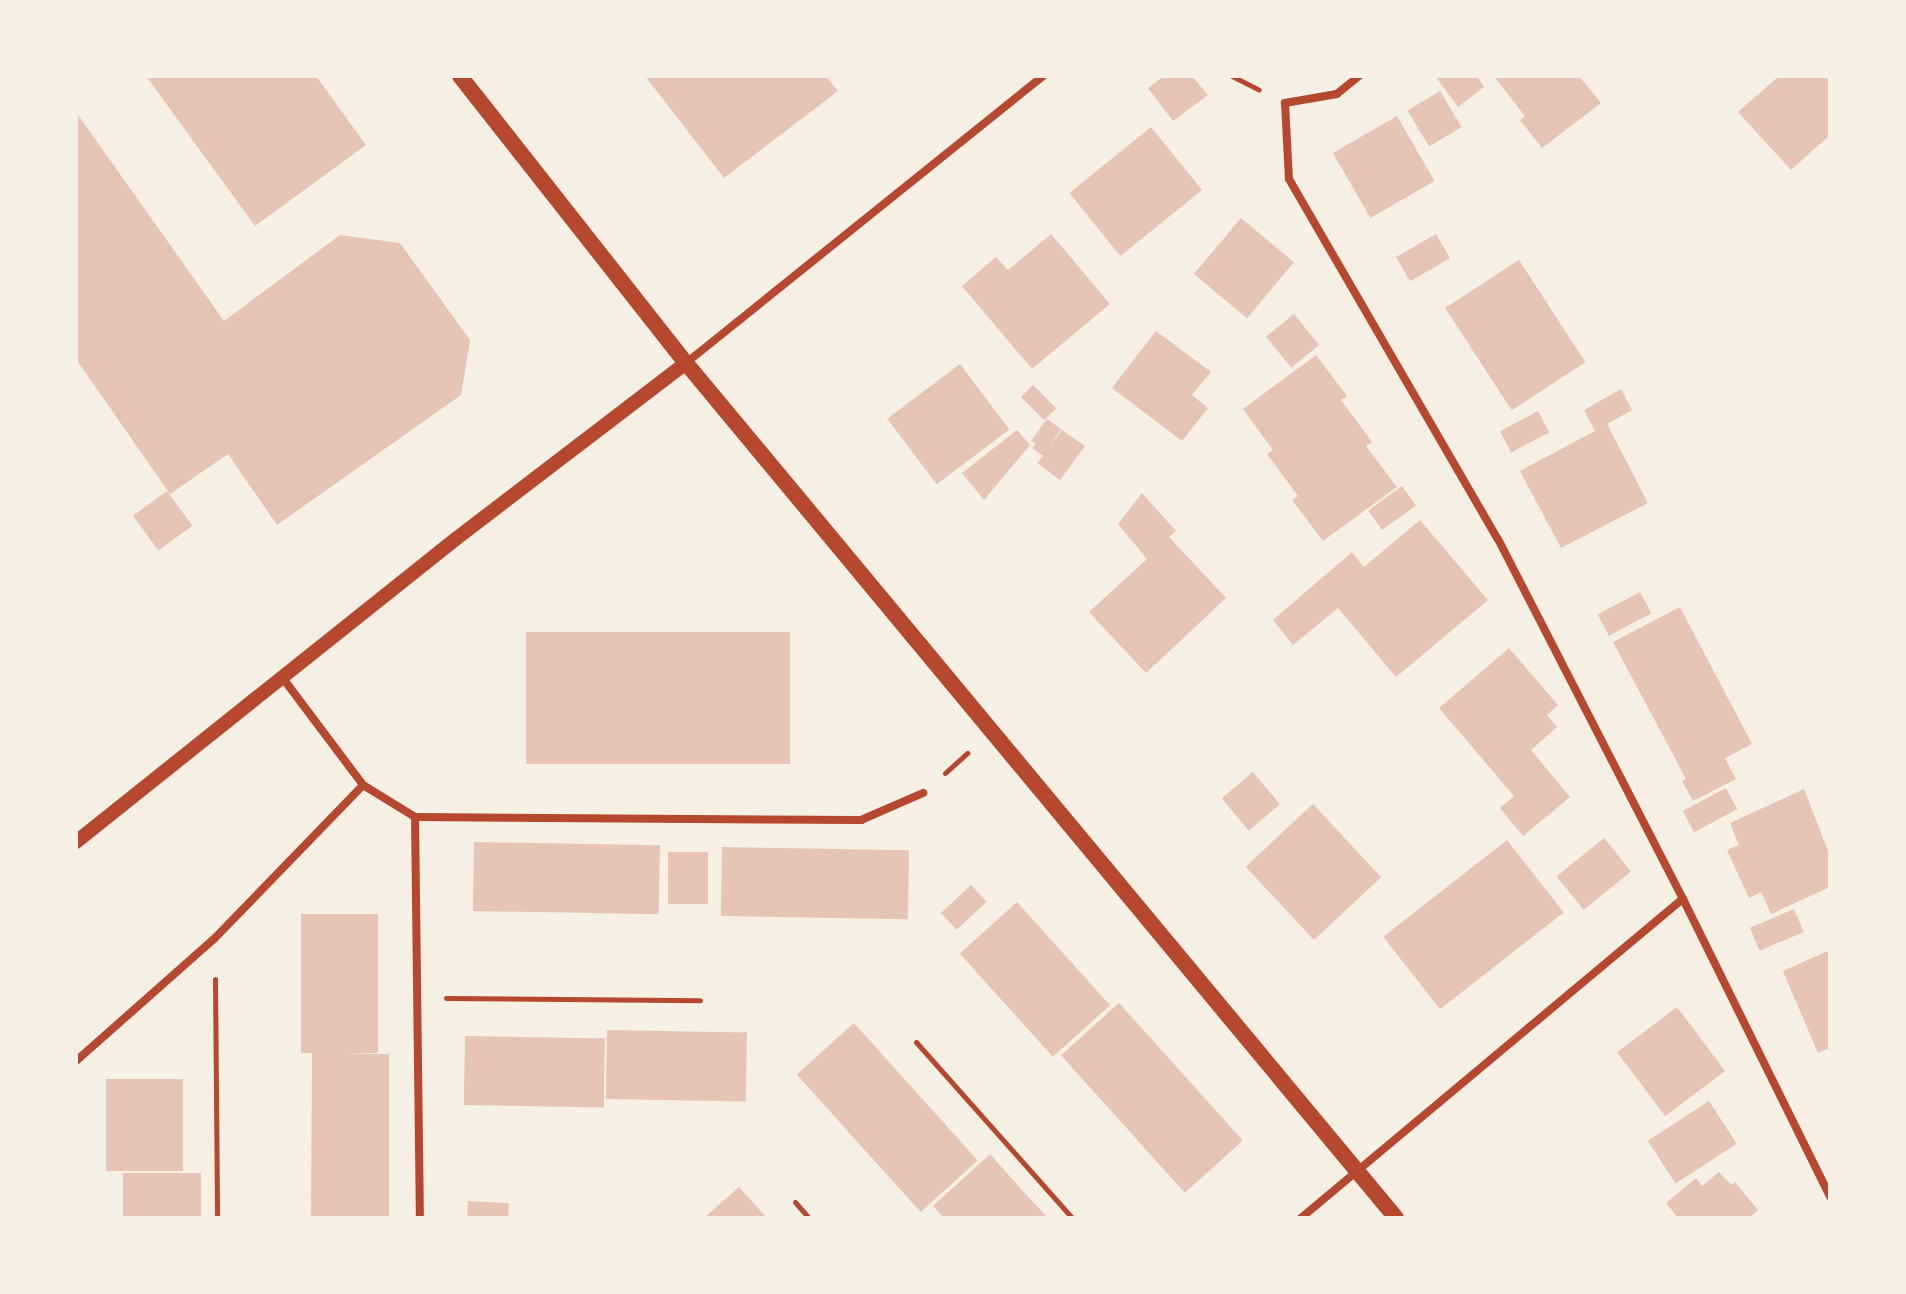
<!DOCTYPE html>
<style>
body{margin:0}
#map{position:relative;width:1906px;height:1294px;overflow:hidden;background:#f6efe4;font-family:"Space Grotesk",sans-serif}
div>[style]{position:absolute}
.building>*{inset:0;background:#e6c5b7;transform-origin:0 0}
.path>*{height:5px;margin:-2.5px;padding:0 2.5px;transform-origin:2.5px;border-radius:2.5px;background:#b5482f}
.minor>*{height:8px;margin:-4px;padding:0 4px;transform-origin:4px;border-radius:4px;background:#b5482f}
.tertiary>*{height:14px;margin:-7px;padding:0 7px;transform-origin:7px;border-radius:7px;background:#b5482f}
.secondary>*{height:16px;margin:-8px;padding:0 8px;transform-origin:8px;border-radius:8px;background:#b5482f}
span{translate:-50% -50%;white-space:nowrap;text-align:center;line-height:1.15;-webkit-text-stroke:8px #f6efe4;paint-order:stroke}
.frame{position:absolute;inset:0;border:78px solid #f6efe4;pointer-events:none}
</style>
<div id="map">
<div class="building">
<div style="clip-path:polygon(146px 76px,316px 76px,366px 145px,255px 226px)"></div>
<div style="clip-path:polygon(645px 76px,826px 76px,838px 91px,724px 178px)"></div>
<div style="clip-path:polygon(1164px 76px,1192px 76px,1208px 95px,1173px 121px,1148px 88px)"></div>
<div style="clip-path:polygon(1435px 76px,1477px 76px,1484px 87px,1458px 107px)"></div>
<div style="clip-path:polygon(1499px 76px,1579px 76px,1601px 103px,1542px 148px,1520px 120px,1525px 116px,1496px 79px)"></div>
<div style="clip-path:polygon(1779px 76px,1826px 76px,1830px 81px,1830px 135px,1791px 170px,1738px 112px)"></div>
<div style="left:1440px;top:91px;width:42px;height:38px;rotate:59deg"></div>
<div style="clip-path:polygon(76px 112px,224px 321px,340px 235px,400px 243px,470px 340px,461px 395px,277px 525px,228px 454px,170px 494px,76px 359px)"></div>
<div style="left:1397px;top:116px;width:75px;height:74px;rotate:60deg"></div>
<div style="left:1151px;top:127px;width:81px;height:105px;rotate:51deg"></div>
<div style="left:1241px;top:218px;width:69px;height:73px;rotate:40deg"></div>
<div style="clip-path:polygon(1051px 234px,1110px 304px,1032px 369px,962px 286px,996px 257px,1008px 270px)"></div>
<div style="left:1436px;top:234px;width:28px;height:46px;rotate:60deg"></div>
<div style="left:1519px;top:260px;width:122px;height:88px;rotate:57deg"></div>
<div style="left:1294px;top:314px;width:40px;height:36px;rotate:51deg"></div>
<div style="clip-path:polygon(1156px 331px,1211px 372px,1192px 395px,1208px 408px,1182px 441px,1112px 388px)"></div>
<div style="clip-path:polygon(1316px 355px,1347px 396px,1341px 400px,1372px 442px,1366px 446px,1397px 487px,1323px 541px,1292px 500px,1298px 496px,1267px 454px,1273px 450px,1243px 409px)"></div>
<div style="left:960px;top:364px;width:82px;height:91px;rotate:53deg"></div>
<div style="left:1033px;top:385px;width:33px;height:17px;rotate:45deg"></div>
<div style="clip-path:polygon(1621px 389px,1632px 410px,1607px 424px,1648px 503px,1561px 548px,1520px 471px,1595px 431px,1584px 410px)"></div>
<div style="left:1538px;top:411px;width:24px;height:43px;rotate:62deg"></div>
<div style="clip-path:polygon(1047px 419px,1061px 429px,1049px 447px,1062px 430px,1085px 446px,1060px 480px,1037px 463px,1043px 456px,1032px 448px,1036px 444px,1031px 441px)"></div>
<div style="clip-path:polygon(1017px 430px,1030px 445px,984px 500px,962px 473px)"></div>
<div style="left:1402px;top:486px;width:24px;height:42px;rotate:54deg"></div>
<div style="left:167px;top:491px;width:43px;height:42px;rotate:54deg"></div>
<div style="clip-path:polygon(1142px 493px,1176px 531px,1169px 537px,1226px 598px,1146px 673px,1089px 612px,1147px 559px,1118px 524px)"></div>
<div style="clip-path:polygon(1420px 520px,1488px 600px,1396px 677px,1338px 608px,1293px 645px,1273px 620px,1352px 552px,1364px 567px)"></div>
<div style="left:1640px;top:592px;width:24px;height:48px;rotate:62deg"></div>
<div style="clip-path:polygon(1680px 607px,1752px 744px,1725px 758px,1736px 779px,1693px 801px,1682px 781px,1686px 779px,1613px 642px)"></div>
<div style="left:526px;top:632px;width:264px;height:132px"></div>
<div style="clip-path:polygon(1509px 648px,1558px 705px,1547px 715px,1557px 727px,1531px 750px,1570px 797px,1523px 836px,1500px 808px,1514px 796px,1439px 708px)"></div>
<div style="left:1253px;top:772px;width:42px;height:41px;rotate:50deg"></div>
<div style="left:1726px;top:788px;width:24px;height:49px;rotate:62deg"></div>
<div style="clip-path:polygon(1804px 789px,1830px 856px,1830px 887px,1771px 914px,1761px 892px,1749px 898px,1727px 850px,1739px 845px,1730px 823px)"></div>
<div style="left:1313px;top:804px;width:100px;height:92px;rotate:47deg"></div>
<div style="left:1604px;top:838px;width:43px;height:61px;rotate:51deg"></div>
<div style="left:1507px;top:840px;width:92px;height:157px;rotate:52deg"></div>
<div style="left:474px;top:842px;width:186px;height:69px;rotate:1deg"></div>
<div style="left:722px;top:847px;width:187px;height:69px;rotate:1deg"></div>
<div style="left:668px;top:852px;width:40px;height:52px"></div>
<div style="left:971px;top:885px;width:23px;height:41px;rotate:47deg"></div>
<div style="left:1017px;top:902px;width:139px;height:77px;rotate:48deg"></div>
<div style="left:1794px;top:909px;width:25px;height:48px;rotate:67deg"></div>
<div style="clip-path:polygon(301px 914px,378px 914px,378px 1053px,341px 1054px,389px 1054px,389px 1218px,311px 1218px,312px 1053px,301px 1053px)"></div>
<div style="clip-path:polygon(1830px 950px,1830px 1048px,1818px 1053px,1783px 971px)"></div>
<div style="left:1119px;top:1003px;width:185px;height:78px;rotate:48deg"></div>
<div style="left:1677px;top:1007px;width:80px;height:75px;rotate:53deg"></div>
<div style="left:854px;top:1023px;width:185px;height:77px;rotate:48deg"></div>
<div style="left:607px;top:1030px;width:140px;height:69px;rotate:1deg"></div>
<div style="left:465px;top:1036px;width:140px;height:69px;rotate:1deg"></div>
<div style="left:106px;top:1079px;width:77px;height:92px"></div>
<div style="left:1709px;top:1101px;width:51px;height:73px;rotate:57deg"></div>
<div style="clip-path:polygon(990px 1154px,1021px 1189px,1048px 1218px,944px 1218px,933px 1206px)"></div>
<div style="clip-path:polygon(1719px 1172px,1731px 1185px,1735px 1182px,1758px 1210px,1749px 1218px,1678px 1218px,1666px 1203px,1696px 1178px,1702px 1186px)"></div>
<div style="left:123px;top:1173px;width:78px;height:45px"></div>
<div style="clip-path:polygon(739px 1187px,767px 1218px,704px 1218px)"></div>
<div style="left:468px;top:1201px;width:41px;height:17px;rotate:3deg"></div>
</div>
<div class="path">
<div style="left:1232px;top:76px;width:30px;rotate:27deg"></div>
<div style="left:945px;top:773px;width:30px;rotate:-42deg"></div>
<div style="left:215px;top:979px;width:239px;rotate:89.5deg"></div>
<div style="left:446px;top:998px;width:254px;rotate:0.5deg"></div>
<div style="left:916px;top:1042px;width:235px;rotate:48.4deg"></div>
<div style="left:795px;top:1202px;width:21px;rotate:49deg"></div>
</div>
<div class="minor">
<div style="left:1359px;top:76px;width:28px;rotate:141deg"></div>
<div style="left:1337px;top:94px;width:53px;rotate:170.2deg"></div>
<div style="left:1285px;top:103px;width:76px;rotate:87deg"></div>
<div style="left:1289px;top:179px;width:416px;rotate:59.9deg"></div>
<div style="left:1498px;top:539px;width:405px;rotate:62.8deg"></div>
<div style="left:1683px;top:899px;width:332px;rotate:63.7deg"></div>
<div style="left:686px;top:363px;width:458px;rotate:-38.8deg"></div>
<div style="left:282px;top:677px;width:135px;rotate:53.1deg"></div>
<div style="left:363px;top:785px;width:61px;rotate:31.6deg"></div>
<div style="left:415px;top:817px;width:446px;rotate:0.4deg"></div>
<div style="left:861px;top:820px;width:68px;rotate:-23.5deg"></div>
<div style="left:415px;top:817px;width:401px;rotate:89.3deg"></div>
<div style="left:76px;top:1061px;width:184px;rotate:-41.5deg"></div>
<div style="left:214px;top:939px;width:214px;rotate:-45.9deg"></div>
<div style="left:1301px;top:1218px;width:498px;rotate:-39.9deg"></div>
</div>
<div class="tertiary">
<div style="left:76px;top:842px;width:487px;rotate:-38.6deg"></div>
<div style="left:457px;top:538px;width:288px;rotate:-37.4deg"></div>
</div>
<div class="secondary">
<div style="left:460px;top:76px;width:365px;rotate:51.8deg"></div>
<div style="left:686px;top:363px;width:1111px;rotate:50.29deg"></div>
</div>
<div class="frame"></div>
</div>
